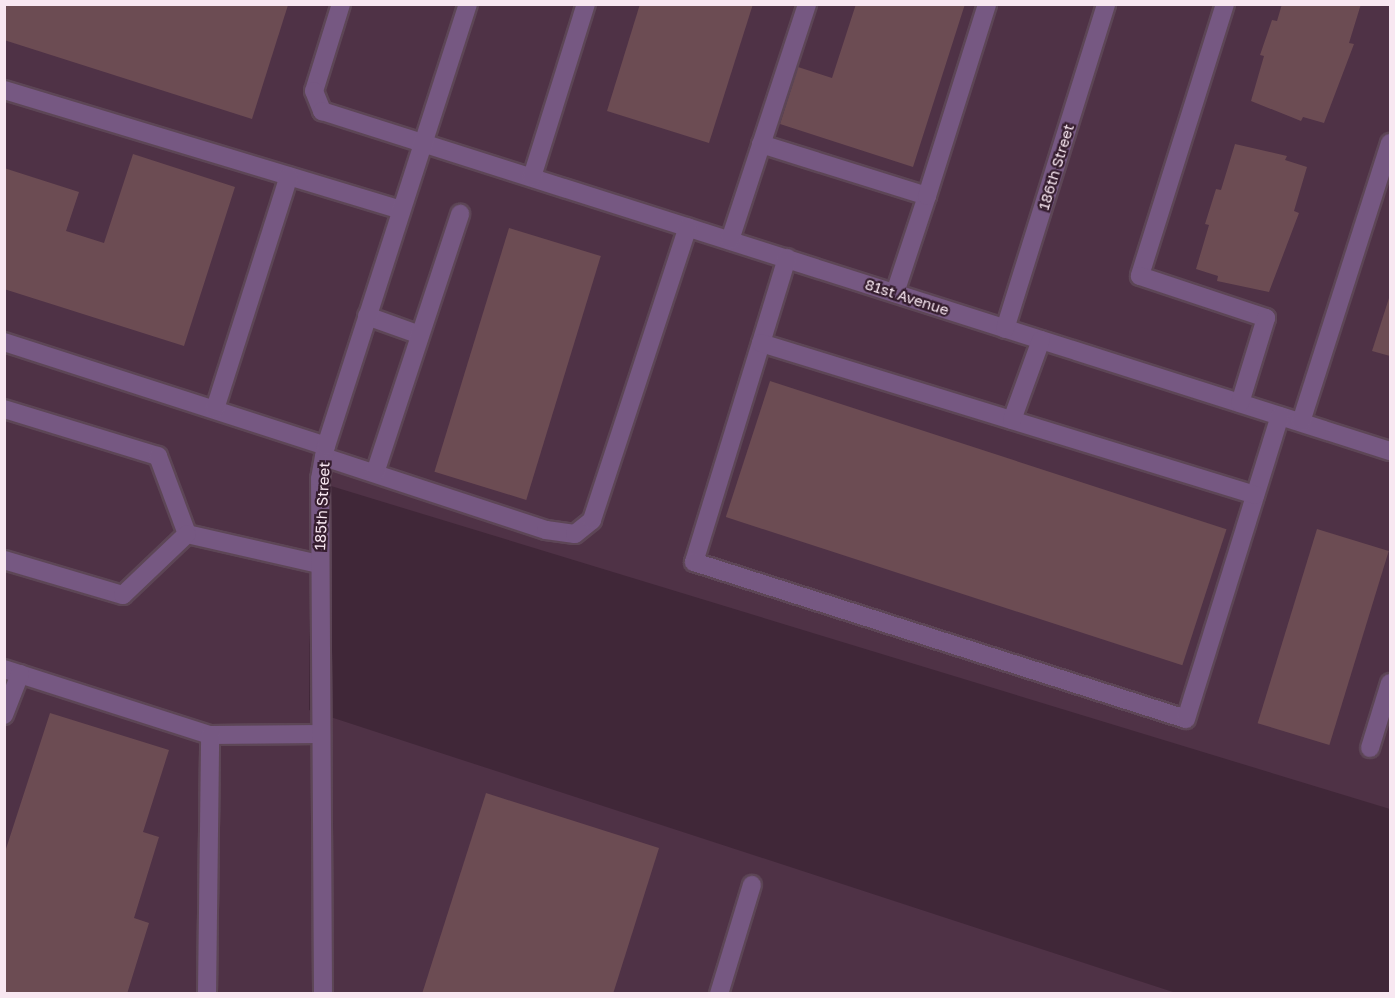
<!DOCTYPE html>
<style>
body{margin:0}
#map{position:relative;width:1395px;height:998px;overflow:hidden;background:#402738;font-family:"Golos Text",sans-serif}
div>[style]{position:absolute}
.built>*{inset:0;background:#4f3246}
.building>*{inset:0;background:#6c4c53;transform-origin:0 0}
.roads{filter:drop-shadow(2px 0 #5d4656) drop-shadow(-2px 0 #5d4656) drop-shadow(0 2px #5d4656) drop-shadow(0 -2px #5d4656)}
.minor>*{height:18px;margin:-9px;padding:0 9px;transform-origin:9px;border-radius:9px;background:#765882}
span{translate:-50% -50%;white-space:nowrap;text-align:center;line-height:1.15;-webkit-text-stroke:4.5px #351d2e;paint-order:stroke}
.street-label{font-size:15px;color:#f8e7f1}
.frame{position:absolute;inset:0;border:6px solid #f8e7f1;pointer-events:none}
</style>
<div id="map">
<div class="built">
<div style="clip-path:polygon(5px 4px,461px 5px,311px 476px,309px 710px,1176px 993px,5px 994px)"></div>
<div style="clip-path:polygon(476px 5px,1390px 5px,1390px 809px,331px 486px,335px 446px)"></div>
</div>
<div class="building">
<div style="clip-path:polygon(640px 4px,753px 4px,709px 143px,607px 111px)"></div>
<div style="clip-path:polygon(856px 4px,965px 4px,913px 167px,780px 124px,798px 67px,832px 78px)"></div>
<div style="clip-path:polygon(1282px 4px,1361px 4px,1349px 43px,1354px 44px,1324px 123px,1303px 117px,1301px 121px,1251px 101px,1264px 56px,1260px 55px,1272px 20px,1277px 21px)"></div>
<div style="clip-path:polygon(4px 5px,288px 5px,252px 119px,4px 40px)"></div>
<div style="clip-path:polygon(1235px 144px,1287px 156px,1285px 160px,1307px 167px,1294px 211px,1299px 213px,1269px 292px,1217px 281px,1218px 276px,1196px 269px,1209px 225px,1205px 224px,1216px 189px,1221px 190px)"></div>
<div style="clip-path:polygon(133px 154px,235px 187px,184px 346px,4px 289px,4px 168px,79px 192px,66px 231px,104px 243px)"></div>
<div style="left:509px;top:228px;width:96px;height:255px;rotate:17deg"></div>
<div style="clip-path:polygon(1390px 295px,1390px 356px,1372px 351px)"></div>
<div style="left:770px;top:381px;width:480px;height:143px;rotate:18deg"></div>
<div style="left:1317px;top:529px;width:75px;height:203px;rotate:17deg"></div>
<div style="clip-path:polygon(50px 713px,169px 750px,143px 832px,159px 837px,134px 918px,149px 923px,127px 994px,4px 994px,4px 855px)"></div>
<div style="clip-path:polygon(486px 793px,659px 848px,613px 994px,422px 994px)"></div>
</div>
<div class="roads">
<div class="minor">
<div style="left:341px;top:4px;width:91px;rotate:107.2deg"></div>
<div style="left:314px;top:91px;width:22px;rotate:68deg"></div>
<div style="left:322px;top:111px;width:1121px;rotate:17.66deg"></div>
<div style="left:1225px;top:4px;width:285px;rotate:107.4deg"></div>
<div style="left:1140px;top:276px;width:133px;rotate:18.4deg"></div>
<div style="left:1266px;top:318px;width:89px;rotate:107deg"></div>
<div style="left:4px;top:90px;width:415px;rotate:16.8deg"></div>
<div style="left:761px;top:144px;width:174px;rotate:17.4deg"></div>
<div style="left:927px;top:196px;width:102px;rotate:108.3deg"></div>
<div style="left:532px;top:177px;width:181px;rotate:-72.7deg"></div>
<div style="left:927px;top:196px;width:201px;rotate:-72.6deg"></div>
<div style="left:730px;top:240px;width:248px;rotate:-71.9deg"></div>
<div style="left:787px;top:258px;width:318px;rotate:107deg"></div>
<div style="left:694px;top:562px;width:516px;rotate:17.7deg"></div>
<div style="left:1186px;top:719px;width:317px;rotate:-72.8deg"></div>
<div style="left:367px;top:316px;width:56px;rotate:19.7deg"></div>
<div style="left:1005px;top:329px;width:340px;rotate:-72.7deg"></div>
<div style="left:4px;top:342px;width:338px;rotate:17.9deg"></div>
<div style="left:761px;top:343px;width:517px;rotate:17.1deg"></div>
<div style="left:4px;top:409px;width:161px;rotate:17deg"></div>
<div style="left:158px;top:456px;width:83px;rotate:69.6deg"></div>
<div style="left:187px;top:534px;width:135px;rotate:12.8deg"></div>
<div style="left:215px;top:409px;width:244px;rotate:-72.4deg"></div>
<div style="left:1012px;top:420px;width:85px;rotate:-70.1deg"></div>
<div style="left:1301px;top:422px;width:293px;rotate:-72.3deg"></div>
<div style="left:324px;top:457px;width:234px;rotate:18.2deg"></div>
<div style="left:546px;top:530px;width:29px;rotate:8deg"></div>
<div style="left:575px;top:534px;width:22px;rotate:-39deg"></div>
<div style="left:592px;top:520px;width:308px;rotate:-71.9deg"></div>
<div style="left:375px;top:473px;width:273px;rotate:-71.8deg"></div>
<div style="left:4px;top:560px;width:124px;rotate:16.4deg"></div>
<div style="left:123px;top:595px;width:88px;rotate:-43.6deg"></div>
<div style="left:4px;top:669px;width:216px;rotate:17.8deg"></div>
<div style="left:210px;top:735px;width:110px;rotate:-0.5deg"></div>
<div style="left:4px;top:715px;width:44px;rotate:-68.7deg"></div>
<div style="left:1370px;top:748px;width:68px;rotate:-72.9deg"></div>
<div style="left:207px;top:994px;width:259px;rotate:-89.3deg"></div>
<div style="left:323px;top:994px;width:515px;rotate:-90.33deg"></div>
<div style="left:320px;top:479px;width:34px;rotate:-80deg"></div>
<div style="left:326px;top:446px;width:464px;rotate:-72.2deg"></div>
<div style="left:719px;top:994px;width:114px;rotate:-73.2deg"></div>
</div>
</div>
<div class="street-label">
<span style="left:1056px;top:167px;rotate:-73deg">186th Street</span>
<span style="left:907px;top:297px;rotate:18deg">81st Avenue</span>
<span style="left:322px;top:506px;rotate:-87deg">185th Street</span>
</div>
<div class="frame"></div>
</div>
